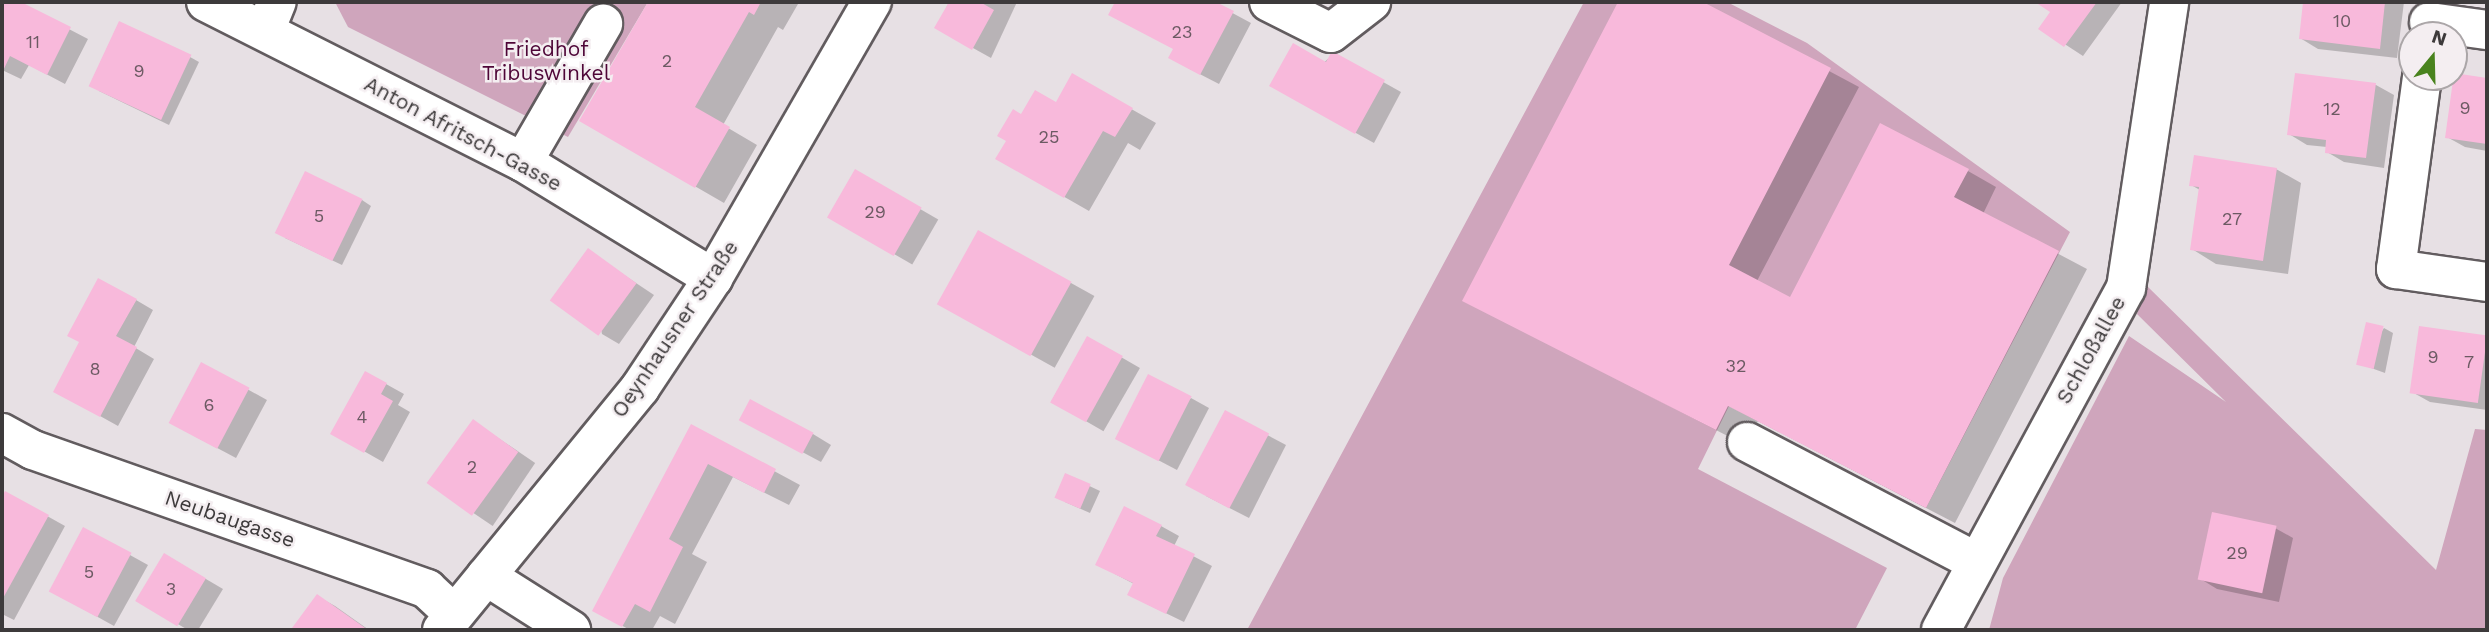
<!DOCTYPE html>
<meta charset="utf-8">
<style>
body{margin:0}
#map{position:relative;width:2489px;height:632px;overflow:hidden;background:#e7e0e4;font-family:"Work Sans",sans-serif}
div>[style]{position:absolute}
.green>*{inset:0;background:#cfa5bc}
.shadow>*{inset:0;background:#0003;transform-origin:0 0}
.building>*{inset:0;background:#f8b9db;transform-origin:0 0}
.roads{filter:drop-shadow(2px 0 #625c5f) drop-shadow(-2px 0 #625c5f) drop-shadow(0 2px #625c5f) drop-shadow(0 -2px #625c5f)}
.minor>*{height:38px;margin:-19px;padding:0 19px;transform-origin:19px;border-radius:19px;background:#fff}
span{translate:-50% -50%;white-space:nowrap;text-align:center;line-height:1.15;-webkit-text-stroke:5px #f4eef1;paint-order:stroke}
.number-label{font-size:18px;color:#6c5a63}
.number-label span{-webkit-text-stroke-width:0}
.park-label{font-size:21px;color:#4e0537}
.street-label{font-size:21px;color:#3d3a3b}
.frame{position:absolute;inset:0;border:4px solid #3d3a3b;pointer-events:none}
.north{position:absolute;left:2398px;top:21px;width:70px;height:70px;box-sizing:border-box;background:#f4eef1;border:2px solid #aba6a8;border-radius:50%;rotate:19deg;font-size:19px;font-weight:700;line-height:28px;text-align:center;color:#3d3a3b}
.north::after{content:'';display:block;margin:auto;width:24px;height:32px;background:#49831e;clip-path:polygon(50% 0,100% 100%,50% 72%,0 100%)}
</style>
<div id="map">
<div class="green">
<div style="clip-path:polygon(335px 2px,648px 2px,568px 137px,348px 27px)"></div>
<div style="clip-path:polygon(1584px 2px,1727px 2px,1807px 43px,2070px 232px,1926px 508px,1729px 406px,1698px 469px,1887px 568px,1855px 630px,1247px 630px)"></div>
<div style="clip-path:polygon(2147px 286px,2436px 570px,2475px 429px,2487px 430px,2487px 630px,1989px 630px,2003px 578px,2129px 336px,2226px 402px,2137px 314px)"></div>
</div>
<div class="shadow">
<div style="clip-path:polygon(2px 2px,17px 2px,88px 39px,65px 84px,29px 65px,21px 79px,2px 70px)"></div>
<div style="clip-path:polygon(650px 2px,798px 4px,783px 30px,778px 27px,723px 125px,757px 145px,724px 203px,582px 121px)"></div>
<div style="clip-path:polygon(949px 2px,1017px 2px,991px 58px,937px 28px)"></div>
<div style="clip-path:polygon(1117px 2px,1212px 2px,1251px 23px,1219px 84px,1188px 68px,1175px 49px,1110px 14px)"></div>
<div style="clip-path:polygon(1620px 2px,1700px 2px,1859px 87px,1757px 281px,1791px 299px,1968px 171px,1996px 187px,1983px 214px,2087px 269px,1955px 523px,1758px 421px,1745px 445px,1464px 300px)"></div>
<div style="clip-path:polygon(2038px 2px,2122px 2px,2083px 56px,2040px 28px,2052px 12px)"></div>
<div style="clip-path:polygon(2305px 2px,2404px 2px,2397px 58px,2318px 49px,2300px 38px)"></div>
<div style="clip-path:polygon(1333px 54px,1401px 92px,1374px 143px,1289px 96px)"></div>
<div style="clip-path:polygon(190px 57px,199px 62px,169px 125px,99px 91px)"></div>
<div style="clip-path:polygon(2297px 75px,2376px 85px,2394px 95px,2384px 168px,2344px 162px,2327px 152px,2327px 147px,2307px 145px,2289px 134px)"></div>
<div style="clip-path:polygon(2456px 75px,2487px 80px,2487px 151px,2465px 147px,2447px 137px)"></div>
<div style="clip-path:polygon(1073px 76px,1156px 123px,1140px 150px,1128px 143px,1089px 211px,998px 159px,1022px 116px,1056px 104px)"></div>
<div style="clip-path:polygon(2276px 169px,2301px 183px,2288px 274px,2216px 264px,2192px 249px,2200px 190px,2191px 185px)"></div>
<div style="left:856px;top:172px;width:95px;height:52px;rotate:30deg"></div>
<div style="clip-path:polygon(362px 200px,371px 206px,342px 265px,285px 238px)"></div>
<div style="left:979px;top:232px;width:132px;height:82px;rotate:29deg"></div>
<div style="clip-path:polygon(588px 251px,654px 295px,619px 344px,602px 334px)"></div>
<div style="clip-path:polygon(136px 300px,153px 310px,134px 347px,154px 359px,118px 426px,73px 401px)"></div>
<div style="clip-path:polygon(2384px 328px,2393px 333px,2385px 373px,2360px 364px)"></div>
<div style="clip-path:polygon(2420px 328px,2487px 337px,2487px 410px,2430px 402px,2412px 392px)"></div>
<div style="left:1088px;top:338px;width:60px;height:73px;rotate:30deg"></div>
<div style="clip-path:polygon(202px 364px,267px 400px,236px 458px,189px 433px)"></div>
<div style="clip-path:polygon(386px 384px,404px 394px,398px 405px,410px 412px,383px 462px,332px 433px)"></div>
<div style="clip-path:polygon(1191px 398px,1209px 408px,1177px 470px,1135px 448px)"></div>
<div style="clip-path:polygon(1226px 413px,1286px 445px,1249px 518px,1206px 496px)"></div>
<div style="left:473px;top:421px;width:75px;height:76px;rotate:34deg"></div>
<div style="clip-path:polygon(692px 427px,800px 485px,789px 505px,733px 477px,692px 554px,707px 562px,675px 624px,660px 616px,652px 630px,630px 630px,619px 624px)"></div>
<div style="clip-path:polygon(759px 429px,813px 434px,831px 445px,821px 462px)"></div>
<div style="clip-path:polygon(1066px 475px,1100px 491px,1090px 513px,1065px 502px)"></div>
<div style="clip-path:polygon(6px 493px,65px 526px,14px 620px,2px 614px,2px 501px)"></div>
<div style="clip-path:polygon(1161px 526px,1179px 536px,1174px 546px,1212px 566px,1184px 622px,1147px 604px,1134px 584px,1115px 574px)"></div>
<div style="clip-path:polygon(2275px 528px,2293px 538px,2279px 602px,2217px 589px,2199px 578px)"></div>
<div style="clip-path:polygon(83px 529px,148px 565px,114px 626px,67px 600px)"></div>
<div style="clip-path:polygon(165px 555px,223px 589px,198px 630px,188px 630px,137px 600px)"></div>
<div style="clip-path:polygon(317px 596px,335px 606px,369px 630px,295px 628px)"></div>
</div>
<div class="building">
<div style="clip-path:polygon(2px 2px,21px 2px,71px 27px,47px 75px,10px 56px,2px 73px)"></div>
<div style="clip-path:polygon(648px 2px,761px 2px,754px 15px,749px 12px,695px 107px,730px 127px,695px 188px,579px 121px)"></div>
<div style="clip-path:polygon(949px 2px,980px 2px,994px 10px,972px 50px,934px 28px)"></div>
<div style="clip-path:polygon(1115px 2px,1216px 2px,1234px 11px,1200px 75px,1168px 58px,1173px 49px,1108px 15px)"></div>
<div style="clip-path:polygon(1618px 2px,1703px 2px,1831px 68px,1729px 265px,1790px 297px,1880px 123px,1969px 169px,1954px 197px,2059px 251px,1926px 508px,1728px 406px,1716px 430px,1462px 301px)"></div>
<div style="clip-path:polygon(2035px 2px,2097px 2px,2064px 47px,2038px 29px,2050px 12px)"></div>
<div style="clip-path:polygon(2303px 2px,2385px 2px,2380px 49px,2299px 39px)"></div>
<div style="left:119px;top:21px;width:80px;height:72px;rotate:25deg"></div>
<div style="clip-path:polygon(1293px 43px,1326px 62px,1332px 51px,1385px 80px,1355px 134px,1269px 86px)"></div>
<div style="clip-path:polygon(1072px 73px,1133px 108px,1115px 137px,1103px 131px,1064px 198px,995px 159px,1006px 141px,997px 136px,1013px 109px,1021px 114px,1035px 90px,1056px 102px)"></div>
<div style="clip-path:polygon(2295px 73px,2376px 83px,2366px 158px,2325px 153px,2326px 140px,2287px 135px)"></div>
<div style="clip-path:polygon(2454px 73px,2487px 78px,2487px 144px,2445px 138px)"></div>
<div style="clip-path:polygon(2194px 155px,2277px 168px,2263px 261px,2190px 250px,2199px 187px,2189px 186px)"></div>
<div style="left:855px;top:169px;width:77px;height:56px;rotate:30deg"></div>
<div style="left:305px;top:171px;width:64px;height:69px;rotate:26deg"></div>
<div style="left:978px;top:230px;width:107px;height:85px;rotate:29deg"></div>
<div style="left:588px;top:248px;width:60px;height:65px;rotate:36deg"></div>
<div style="clip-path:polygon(98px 278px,137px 299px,116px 336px,137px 347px,100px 417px,53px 392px,79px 342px,67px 336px)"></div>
<div style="left:2366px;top:322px;width:18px;height:44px;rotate:13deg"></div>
<div style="left:2419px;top:326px;width:69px;height:68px;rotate:8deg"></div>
<div style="left:1087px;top:336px;width:41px;height:76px;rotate:29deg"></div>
<div style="left:201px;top:362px;width:55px;height:69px;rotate:28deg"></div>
<div style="clip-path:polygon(365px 371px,387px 383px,381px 394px,393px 401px,364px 453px,330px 434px)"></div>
<div style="left:1148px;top:374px;width:49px;height:73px;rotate:27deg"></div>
<div style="left:750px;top:399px;width:72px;height:24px;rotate:28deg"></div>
<div style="left:1225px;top:410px;width:50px;height:85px;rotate:28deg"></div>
<div style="left:473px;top:419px;width:56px;height:79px;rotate:36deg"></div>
<div style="clip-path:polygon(691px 424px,776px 469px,764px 493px,708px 464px,669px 539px,683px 547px,650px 612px,635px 604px,622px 627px,592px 611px)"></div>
<div style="left:1065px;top:473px;width:28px;height:27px;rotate:23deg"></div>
<div style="clip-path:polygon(5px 491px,49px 515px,2px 600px,2px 497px)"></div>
<div style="clip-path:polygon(1124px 506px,1162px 525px,1156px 536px,1195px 554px,1166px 614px,1127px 595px,1133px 583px,1095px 565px)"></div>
<div style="left:2212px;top:512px;width:66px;height:69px;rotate:12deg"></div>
<div style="left:83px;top:527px;width:55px;height:73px;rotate:28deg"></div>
<div style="left:164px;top:553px;width:49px;height:56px;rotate:31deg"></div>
<div style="clip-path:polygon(317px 594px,368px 630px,292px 628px)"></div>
</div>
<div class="roads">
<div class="minor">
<div style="left:206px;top:2px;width:355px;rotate:26.8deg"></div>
<div style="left:523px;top:162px;width:223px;rotate:31.4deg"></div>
<div style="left:1269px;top:2px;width:69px;rotate:26.6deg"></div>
<div style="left:1331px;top:33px;width:51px;rotate:-37.8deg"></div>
<div style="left:2429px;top:22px;width:59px;rotate:7.9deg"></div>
<div style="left:265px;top:31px;width:31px;rotate:-68deg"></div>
<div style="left:2422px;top:77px;width:194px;rotate:97.7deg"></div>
<div style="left:2396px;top:269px;width:92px;rotate:8.1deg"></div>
<div style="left:523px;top:162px;width:160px;rotate:-59.9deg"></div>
<div style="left:2px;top:433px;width:35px;rotate:29deg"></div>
<div style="left:33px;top:450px;width:418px;rotate:19.4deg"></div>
<div style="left:427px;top:589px;width:35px;rotate:43deg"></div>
<div style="left:1747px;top:442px;width:257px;rotate:27.6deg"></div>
<div style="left:486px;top:576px;width:101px;rotate:32.4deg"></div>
<div style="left:442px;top:630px;width:313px;rotate:-50.7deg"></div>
<div style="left:640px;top:388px;width:132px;rotate:-56.4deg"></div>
<div style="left:713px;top:278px;width:319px;rotate:-60.1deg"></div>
<div style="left:1941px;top:630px;width:389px;rotate:-61.6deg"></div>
<div style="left:2126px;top:288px;width:289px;rotate:-81.4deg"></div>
</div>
</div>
<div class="number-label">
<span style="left:2342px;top:21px">10</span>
<span style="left:1182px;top:32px">23</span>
<span style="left:33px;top:42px">11</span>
<span style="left:667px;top:61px">2</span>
<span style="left:139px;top:71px">9</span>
<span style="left:2465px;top:108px">9</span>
<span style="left:2332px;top:109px">12</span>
<span style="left:1049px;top:137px">25</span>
<span style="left:875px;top:212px">29</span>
<span style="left:319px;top:216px">5</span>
<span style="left:2232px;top:219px">27</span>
<span style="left:2433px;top:357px">9</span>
<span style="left:2469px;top:362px">7</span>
<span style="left:1736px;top:366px">32</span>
<span style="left:95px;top:369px">8</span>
<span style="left:209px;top:405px">6</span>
<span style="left:362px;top:417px">4</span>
<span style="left:472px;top:467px">2</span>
<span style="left:2237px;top:553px">29</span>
<span style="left:89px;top:572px">5</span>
<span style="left:171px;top:589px">3</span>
</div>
<div class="park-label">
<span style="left:546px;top:61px">Friedhof<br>Tribuswinkel</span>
</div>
<div class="street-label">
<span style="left:463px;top:134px;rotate:28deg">Anton Afritsch-Gasse</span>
<span style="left:675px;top:329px;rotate:-56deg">Oeynhausner Straße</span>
<span style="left:2091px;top:350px;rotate:-61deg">Schloßallee</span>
<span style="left:230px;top:519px;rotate:19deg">Neubaugasse</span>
</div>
<div class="frame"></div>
<div class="north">N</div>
</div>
